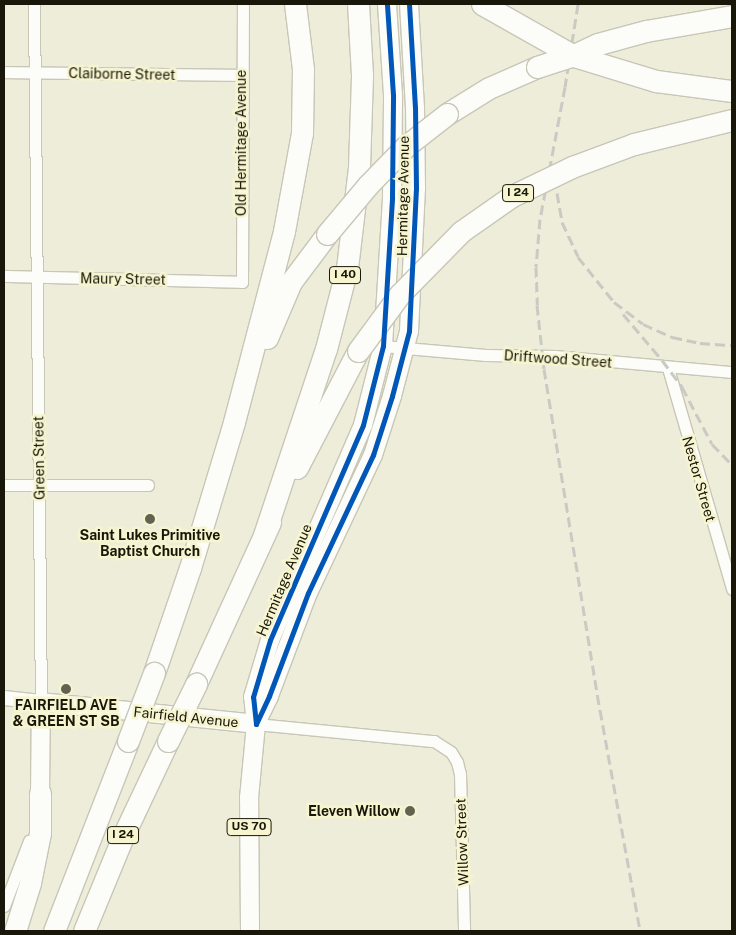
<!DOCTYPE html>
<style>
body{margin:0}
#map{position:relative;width:736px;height:935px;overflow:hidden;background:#eeedd9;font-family:"Public Sans",sans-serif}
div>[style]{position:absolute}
.roads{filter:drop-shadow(1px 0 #c8c6b7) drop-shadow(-1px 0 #c8c6b7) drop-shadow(0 1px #c8c6b7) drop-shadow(0 -1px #c8c6b7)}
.minor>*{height:11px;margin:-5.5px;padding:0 5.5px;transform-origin:5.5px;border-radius:5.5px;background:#fcfcf9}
.tertiary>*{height:14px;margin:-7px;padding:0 7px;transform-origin:7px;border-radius:7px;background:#fcfcf9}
.primary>*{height:18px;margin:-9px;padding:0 9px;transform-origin:9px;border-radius:9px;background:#fcfcf9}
.motorway>*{height:21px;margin:-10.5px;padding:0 10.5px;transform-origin:10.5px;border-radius:10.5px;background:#fcfcf9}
.rail>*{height:3px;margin-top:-1.5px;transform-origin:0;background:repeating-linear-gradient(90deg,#cacac4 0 10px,transparent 0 15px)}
.bridges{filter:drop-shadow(1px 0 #c8c6b7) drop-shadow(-1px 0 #c8c6b7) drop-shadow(0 1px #c8c6b7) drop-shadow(0 -1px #c8c6b7)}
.motorway-bridge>*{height:21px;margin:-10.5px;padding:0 10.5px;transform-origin:10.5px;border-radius:10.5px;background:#fcfcf9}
.cycleway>*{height:5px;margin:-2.5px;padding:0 2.5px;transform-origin:2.5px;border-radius:2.5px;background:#0057b8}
.dots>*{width:14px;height:14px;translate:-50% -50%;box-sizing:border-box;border:2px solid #f7f5d0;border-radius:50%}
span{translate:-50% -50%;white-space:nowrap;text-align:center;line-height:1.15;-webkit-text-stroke:5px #f7f5d0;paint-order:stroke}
.shield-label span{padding:1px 4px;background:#f7f5d0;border:1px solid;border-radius:4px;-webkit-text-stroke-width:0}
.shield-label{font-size:12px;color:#18170a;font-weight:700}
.street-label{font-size:14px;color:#18170a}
.poi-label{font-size:14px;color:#18170a;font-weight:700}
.right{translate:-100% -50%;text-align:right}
.frame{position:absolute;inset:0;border:5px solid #18170a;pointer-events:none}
</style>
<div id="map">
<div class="roads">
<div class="minor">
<div style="left:34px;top:4px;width:698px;rotate:89.43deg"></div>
<div style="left:4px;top:72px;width:237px;rotate:0.7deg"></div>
<div style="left:4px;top:276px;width:238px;rotate:1.4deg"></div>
<div style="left:242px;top:282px;width:278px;rotate:-89.8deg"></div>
<div style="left:383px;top:346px;width:103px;rotate:5deg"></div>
<div style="left:486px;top:355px;width:69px;rotate:0.8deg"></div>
<div style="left:555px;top:356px;width:178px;rotate:5.2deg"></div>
<div style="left:668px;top:368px;width:230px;rotate:73.8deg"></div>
<div style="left:4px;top:485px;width:144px"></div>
<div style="left:256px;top:724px;width:179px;rotate:5.5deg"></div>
<div style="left:434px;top:741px;width:20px;rotate:33deg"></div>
<div style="left:451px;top:752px;width:12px;rotate:59deg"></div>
<div style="left:457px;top:762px;width:12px;rotate:76deg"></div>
<div style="left:460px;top:774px;width:157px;rotate:88.5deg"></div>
<div style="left:4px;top:906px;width:70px;rotate:-69deg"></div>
</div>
<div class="tertiary">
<div style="left:4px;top:698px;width:37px;rotate:6deg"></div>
</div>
<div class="primary">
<div style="left:256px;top:723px;width:30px;rotate:-64deg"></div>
<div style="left:269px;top:696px;width:110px;rotate:-69.3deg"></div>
<div style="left:308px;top:593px;width:153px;rotate:-64.8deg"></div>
<div style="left:373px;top:455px;width:62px;rotate:-72.1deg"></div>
<div style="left:392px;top:396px;width:67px;rotate:-75.3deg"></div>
<div style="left:409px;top:331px;width:143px;rotate:-87.2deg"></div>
<div style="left:416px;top:188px;width:80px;rotate:-90.7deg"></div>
<div style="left:415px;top:108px;width:104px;rotate:-93.3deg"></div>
<div style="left:40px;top:793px;width:91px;rotate:-89.4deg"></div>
<div style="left:41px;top:702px;width:216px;rotate:5.8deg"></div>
<div style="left:250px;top:931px;width:133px;rotate:-90.4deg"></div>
<div style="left:249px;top:798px;width:74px;rotate:-84.6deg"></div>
<div style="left:256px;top:724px;width:27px;rotate:-96deg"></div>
<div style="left:253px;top:697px;width:59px;rotate:-73.4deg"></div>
<div style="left:270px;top:640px;width:234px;rotate:-66.6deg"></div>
<div style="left:363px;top:425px;width:81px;rotate:-75.8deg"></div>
<div style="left:383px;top:346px;width:149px;rotate:-86.5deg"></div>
<div style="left:392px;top:197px;width:102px;rotate:-89.4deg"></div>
<div style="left:393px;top:95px;width:91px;rotate:-93.8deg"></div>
</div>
<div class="motorway">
<div style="left:447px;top:114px;width:49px;rotate:-31.8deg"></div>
<div style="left:489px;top:88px;width:52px;rotate:-23.6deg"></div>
<div style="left:267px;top:338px;width:61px;rotate:-66.8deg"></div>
<div style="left:291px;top:282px;width:60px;rotate:-53.1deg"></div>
<div style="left:297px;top:468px;width:132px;rotate:-62.5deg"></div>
<div style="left:264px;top:535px;width:196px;rotate:-71.6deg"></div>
<div style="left:326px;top:349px;width:84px;rotate:-75.5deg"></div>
<div style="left:347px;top:268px;width:102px;rotate:-83.2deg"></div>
<div style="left:359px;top:167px;width:92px;rotate:-88.1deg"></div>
<div style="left:362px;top:75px;width:71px;rotate:-93.2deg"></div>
<div style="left:154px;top:673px;width:111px;rotate:-71.1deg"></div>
<div style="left:190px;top:568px;width:152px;rotate:-73.2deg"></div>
<div style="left:234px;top:422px;width:197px;rotate:-75.3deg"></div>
<div style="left:284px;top:231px;width:100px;rotate:-79.6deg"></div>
<div style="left:302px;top:133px;width:64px;rotate:-89.1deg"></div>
<div style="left:303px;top:69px;width:65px;rotate:-97deg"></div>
<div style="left:196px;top:684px;width:178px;rotate:-65.4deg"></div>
<div style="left:15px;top:931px;width:50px;rotate:-72.6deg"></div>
<div style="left:30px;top:883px;width:51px;rotate:-78.7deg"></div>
<div style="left:40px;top:833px;width:40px;rotate:-90deg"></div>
<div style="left:54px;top:931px;width:204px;rotate:-68.7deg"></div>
<div style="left:84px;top:931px;width:105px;rotate:-67.6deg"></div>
<div style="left:124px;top:834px;width:103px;rotate:-64.7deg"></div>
</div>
</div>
<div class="rail">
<div style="left:578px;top:4px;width:84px;rotate:98.9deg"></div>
<div style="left:565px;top:87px;width:134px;rotate:100.7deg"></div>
<div style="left:540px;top:219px;width:48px;rotate:94.8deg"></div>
<div style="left:536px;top:267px;width:38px;rotate:88deg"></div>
<div style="left:537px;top:305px;width:64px;rotate:83.8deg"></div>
<div style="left:544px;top:369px;width:346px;rotate:80.7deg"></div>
<div style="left:600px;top:710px;width:225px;rotate:79.7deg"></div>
<div style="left:555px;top:163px;width:30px;rotate:86deg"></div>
<div style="left:557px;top:193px;width:29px;rotate:80deg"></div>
<div style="left:562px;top:222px;width:38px;rotate:65deg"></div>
<div style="left:578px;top:257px;width:58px;rotate:51.3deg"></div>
<div style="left:614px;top:302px;width:36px;rotate:37deg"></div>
<div style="left:643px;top:324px;width:32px;rotate:24deg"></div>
<div style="left:672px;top:337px;width:29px;rotate:12deg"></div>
<div style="left:700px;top:343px;width:32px;rotate:4deg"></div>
<div style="left:623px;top:314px;width:60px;rotate:49.7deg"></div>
<div style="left:662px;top:360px;width:34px;rotate:53deg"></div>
<div style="left:682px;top:387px;width:64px;rotate:62.2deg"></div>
<div style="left:712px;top:444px;width:29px;rotate:46deg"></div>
</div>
<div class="bridges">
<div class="motorway-bridge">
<div style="left:482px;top:4px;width:106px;rotate:29.5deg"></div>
<div style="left:574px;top:56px;width:86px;rotate:17deg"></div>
<div style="left:656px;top:81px;width:77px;rotate:7.5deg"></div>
<div style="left:537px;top:67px;width:39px;rotate:-18deg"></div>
<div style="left:574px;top:55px;width:26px;rotate:-25deg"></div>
<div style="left:598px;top:44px;width:50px;rotate:-15.2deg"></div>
<div style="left:646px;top:31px;width:87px;rotate:-9.9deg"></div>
<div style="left:327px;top:234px;width:64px;rotate:-50.1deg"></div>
<div style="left:368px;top:185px;width:54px;rotate:-45.7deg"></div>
<div style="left:406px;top:146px;width:52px;rotate:-38deg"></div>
<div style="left:358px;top:351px;width:71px;rotate:-53.6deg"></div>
<div style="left:400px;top:294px;width:88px;rotate:-45.5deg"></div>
<div style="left:462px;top:231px;width:61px;rotate:-35deg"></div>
<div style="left:512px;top:196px;width:67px;rotate:-25.8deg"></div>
<div style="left:572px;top:167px;width:66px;rotate:-20.4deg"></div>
<div style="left:634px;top:144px;width:101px;rotate:-13.8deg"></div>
<div style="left:128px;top:741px;width:73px;rotate:-69.1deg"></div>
<div style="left:168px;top:741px;width:64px;rotate:-63.8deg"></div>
</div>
</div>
<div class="cycleway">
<div style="left:256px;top:724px;width:31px;rotate:-65deg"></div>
<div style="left:269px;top:696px;width:110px;rotate:-69.3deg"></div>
<div style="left:308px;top:593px;width:153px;rotate:-64.8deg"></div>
<div style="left:373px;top:455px;width:62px;rotate:-72.1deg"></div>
<div style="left:392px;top:396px;width:67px;rotate:-75.3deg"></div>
<div style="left:409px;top:331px;width:143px;rotate:-87.2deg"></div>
<div style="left:416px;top:188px;width:80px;rotate:-90.7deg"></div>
<div style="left:415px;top:108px;width:104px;rotate:-93.3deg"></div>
<div style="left:256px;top:724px;width:27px;rotate:-96deg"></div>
<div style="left:253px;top:697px;width:59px;rotate:-73.4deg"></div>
<div style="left:270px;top:640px;width:234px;rotate:-66.6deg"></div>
<div style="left:363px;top:425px;width:81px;rotate:-75.8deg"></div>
<div style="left:383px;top:346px;width:149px;rotate:-86.5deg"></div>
<div style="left:392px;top:197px;width:102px;rotate:-89.4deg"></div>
<div style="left:393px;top:95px;width:91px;rotate:-93.8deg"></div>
</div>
<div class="dots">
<div style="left:150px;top:519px;background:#636252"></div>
<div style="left:66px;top:689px;background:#636252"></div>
<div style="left:410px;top:811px;background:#636252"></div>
</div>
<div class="shield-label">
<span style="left:518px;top:193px">I 24</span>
<span style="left:345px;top:275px">I 40</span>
<span style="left:249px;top:827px">US 70</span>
<span style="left:123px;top:835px">I 24</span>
</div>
<div class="street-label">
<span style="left:122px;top:74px;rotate:1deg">Claiborne Street</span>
<span style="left:241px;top:143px;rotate:-90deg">Old Hermitage Avenue</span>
<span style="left:403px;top:196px;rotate:-89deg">Hermitage Avenue</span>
<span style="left:123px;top:279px;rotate:1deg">Maury Street</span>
<span style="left:558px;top:359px;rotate:4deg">Driftwood Street</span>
<span style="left:39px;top:458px;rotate:-91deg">Green Street</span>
<span style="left:699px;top:479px;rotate:74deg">Nestor Street</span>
<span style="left:284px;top:580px;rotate:-67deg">Hermitage Avenue</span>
<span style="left:186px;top:717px;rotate:6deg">Fairfield Avenue</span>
<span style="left:462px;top:842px;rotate:-92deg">Willow Street</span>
</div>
<div class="poi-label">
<span style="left:150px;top:543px">Saint Lukes Primitive<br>Baptist Church</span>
<span style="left:66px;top:713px">FAIRFIELD AVE<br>&amp; GREEN ST SB</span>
<span class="right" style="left:400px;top:811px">Eleven Willow</span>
</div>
<div class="frame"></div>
</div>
